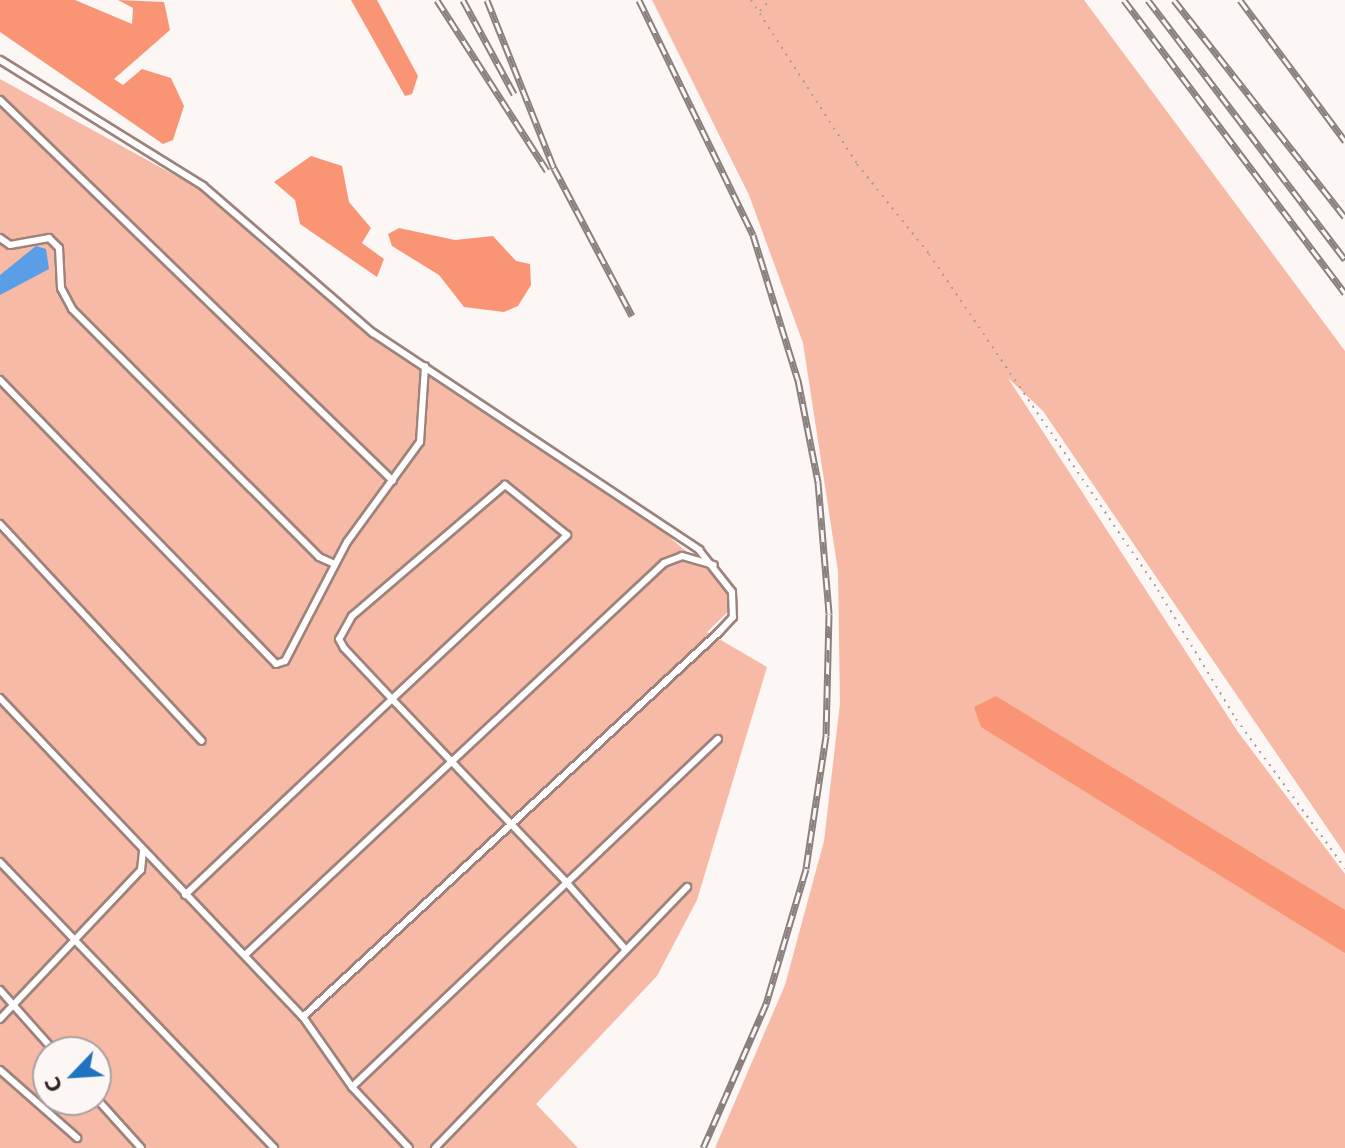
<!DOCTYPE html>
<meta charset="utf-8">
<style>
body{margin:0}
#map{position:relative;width:1345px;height:1148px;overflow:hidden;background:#fcf6f4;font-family:"Noto Sans",sans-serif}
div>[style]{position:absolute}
.green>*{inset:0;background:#f7baa6}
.forest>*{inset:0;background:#f99575}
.water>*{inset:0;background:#599ee7}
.path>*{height:2px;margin-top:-1px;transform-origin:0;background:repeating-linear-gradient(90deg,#a69e9c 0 2px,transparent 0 8px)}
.roads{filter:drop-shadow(2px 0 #9d837b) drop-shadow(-2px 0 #9d837b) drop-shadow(0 2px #9d837b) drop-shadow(0 -2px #9d837b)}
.lane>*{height:6px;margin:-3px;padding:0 3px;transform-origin:3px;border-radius:3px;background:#fff}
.rail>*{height:7px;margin-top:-3.5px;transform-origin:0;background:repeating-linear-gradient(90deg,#fcf6f4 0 12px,#8a817f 0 24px);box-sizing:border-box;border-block:2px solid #8a817f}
span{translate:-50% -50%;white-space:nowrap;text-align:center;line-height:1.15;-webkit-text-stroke:8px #fcf6f4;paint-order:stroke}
.north{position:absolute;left:32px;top:1036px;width:80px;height:80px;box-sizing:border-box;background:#fcf6f4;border:2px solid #aaa2a0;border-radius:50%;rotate:245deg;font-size:22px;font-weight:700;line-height:32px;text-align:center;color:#302522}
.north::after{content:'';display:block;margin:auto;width:28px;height:36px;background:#1f73c1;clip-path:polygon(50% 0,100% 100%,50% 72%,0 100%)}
</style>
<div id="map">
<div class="green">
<div style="clip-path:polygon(652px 0,1084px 0,1345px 351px,1345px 854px,1043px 411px,1008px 378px,1238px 732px,1345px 874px,1345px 1148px,715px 1148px,785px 985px,824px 841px,840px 703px,838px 571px,803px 343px,749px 195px)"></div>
<div style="clip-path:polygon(evenodd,0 79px,216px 198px,265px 248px,422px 367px,653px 523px,730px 589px,734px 606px,707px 632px,767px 667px,697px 900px,657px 976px,536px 1104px,578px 1148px,0 1148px,0 79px,48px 1052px,96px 1052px,96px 1100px,48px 1100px,48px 1052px)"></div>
</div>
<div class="forest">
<div style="clip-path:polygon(0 0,75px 0,132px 24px,133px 8px,118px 0,164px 2px,170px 30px,114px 79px,123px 85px,142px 69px,171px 78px,184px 106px,173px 140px,163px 144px,0 32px)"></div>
<div style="clip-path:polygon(351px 0,377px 0,418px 76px,412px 94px,405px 96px)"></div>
<div style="clip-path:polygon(311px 156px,342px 166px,349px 202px,371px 228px,362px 243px,384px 259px,377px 277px,300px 224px,295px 200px,274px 182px)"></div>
<div style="clip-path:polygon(399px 228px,455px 240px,493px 236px,516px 261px,530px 264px,531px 285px,518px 306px,504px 312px,464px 307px,439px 275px,392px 246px,388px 234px)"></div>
<div style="clip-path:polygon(996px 696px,1345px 910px,1345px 953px,981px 727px,974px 707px)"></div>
</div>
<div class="water">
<div style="clip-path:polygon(36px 246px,46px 249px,49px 269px,0 295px,0 275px)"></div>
</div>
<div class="path">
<div style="left:751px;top:0;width:195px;rotate:57.1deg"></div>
<div style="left:857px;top:164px;width:115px;rotate:51.3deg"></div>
<div style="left:929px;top:254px;width:407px;rotate:55.7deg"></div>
<div style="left:1158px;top:590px;width:151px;rotate:58.8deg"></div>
<div style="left:1236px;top:719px;width:185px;rotate:53.8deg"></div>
<div style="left:760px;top:11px;width:15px;rotate:-48deg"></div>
</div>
<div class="roads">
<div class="lane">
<div style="left:0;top:60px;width:239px;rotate:31.8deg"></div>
<div style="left:203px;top:186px;width:225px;rotate:40.9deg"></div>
<div style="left:373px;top:333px;width:392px;rotate:33.6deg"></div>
<div style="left:699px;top:550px;width:53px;rotate:51.8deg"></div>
<div style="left:732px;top:592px;width:25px;rotate:88deg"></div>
<div style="left:733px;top:617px;width:21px;rotate:133deg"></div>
<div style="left:719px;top:632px;width:567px;rotate:137.22deg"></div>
<div style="left:0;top:100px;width:547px;rotate:44.11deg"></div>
<div style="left:0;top:238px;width:12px;rotate:35deg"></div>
<div style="left:10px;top:245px;width:40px;rotate:-10deg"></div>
<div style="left:49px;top:238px;width:14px;rotate:45deg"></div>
<div style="left:59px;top:248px;width:40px;rotate:87.1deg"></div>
<div style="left:61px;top:288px;width:24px;rotate:62deg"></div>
<div style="left:72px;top:309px;width:350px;rotate:45.1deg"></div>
<div style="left:319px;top:557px;width:17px;rotate:24deg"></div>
<div style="left:0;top:380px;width:396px;rotate:45.8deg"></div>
<div style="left:276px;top:664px;width:9px;rotate:-18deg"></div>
<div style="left:285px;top:661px;width:134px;rotate:-62.5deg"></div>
<div style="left:347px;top:542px;width:124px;rotate:-53.9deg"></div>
<div style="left:420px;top:442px;width:76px;rotate:-86.2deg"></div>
<div style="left:0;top:524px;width:296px;rotate:47.1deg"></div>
<div style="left:0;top:698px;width:440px;rotate:46.5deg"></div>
<div style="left:303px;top:1017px;width:85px;rotate:55deg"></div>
<div style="left:352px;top:1087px;width:83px;rotate:46.9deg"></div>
<div style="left:0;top:862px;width:396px;rotate:46.2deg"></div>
<div style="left:185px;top:895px;width:285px;rotate:-43.4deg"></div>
<div style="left:392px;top:699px;width:240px;rotate:-43.1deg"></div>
<div style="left:567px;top:535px;width:80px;rotate:-141.1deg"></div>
<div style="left:505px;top:485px;width:201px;rotate:139.4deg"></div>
<div style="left:352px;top:616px;width:26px;rotate:119deg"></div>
<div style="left:339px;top:639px;width:10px;rotate:61deg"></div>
<div style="left:344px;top:648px;width:70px;rotate:46.7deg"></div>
<div style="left:392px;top:699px;width:254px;rotate:46.4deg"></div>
<div style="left:567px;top:883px;width:89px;rotate:48.6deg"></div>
<div style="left:245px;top:955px;width:574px;rotate:-43.09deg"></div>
<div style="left:664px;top:563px;width:19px;rotate:-21deg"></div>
<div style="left:682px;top:556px;width:33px;rotate:16deg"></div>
<div style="left:0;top:990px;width:83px;rotate:48.4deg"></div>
<div style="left:0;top:1019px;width:205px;rotate:-46.6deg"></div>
<div style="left:141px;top:870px;width:20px;rotate:-84deg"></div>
<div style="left:0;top:1070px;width:103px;rotate:41.4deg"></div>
<div style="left:352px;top:1087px;width:505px;rotate:-43.56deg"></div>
<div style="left:96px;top:1098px;width:67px;rotate:48deg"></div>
<div style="left:435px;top:1148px;width:363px;rotate:-46deg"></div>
</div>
</div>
<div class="rail">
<div style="left:437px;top:0;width:203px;rotate:57.2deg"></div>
<div style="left:463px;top:0;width:107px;rotate:61.5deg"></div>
<div style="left:487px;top:0;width:181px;rotate:68.3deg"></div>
<div style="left:554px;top:168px;width:167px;rotate:62.2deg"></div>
<div style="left:639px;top:0;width:261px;rotate:64.1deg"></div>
<div style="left:753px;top:235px;width:152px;rotate:72.8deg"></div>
<div style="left:798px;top:380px;width:104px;rotate:78.9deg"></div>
<div style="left:818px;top:482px;width:132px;rotate:85.2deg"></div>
<div style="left:829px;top:614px;width:122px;rotate:91.4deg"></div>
<div style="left:826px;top:736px;width:134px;rotate:98.6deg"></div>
<div style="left:806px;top:869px;width:141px;rotate:106.5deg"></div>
<div style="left:766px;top:1004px;width:157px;rotate:113.6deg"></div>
<div style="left:1124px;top:0;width:367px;rotate:53deg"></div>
<div style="left:1148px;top:0;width:326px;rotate:52.8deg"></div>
<div style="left:1174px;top:0;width:276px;rotate:51.8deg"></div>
<div style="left:1240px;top:0;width:176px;rotate:53.3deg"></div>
</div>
<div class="north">С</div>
</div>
